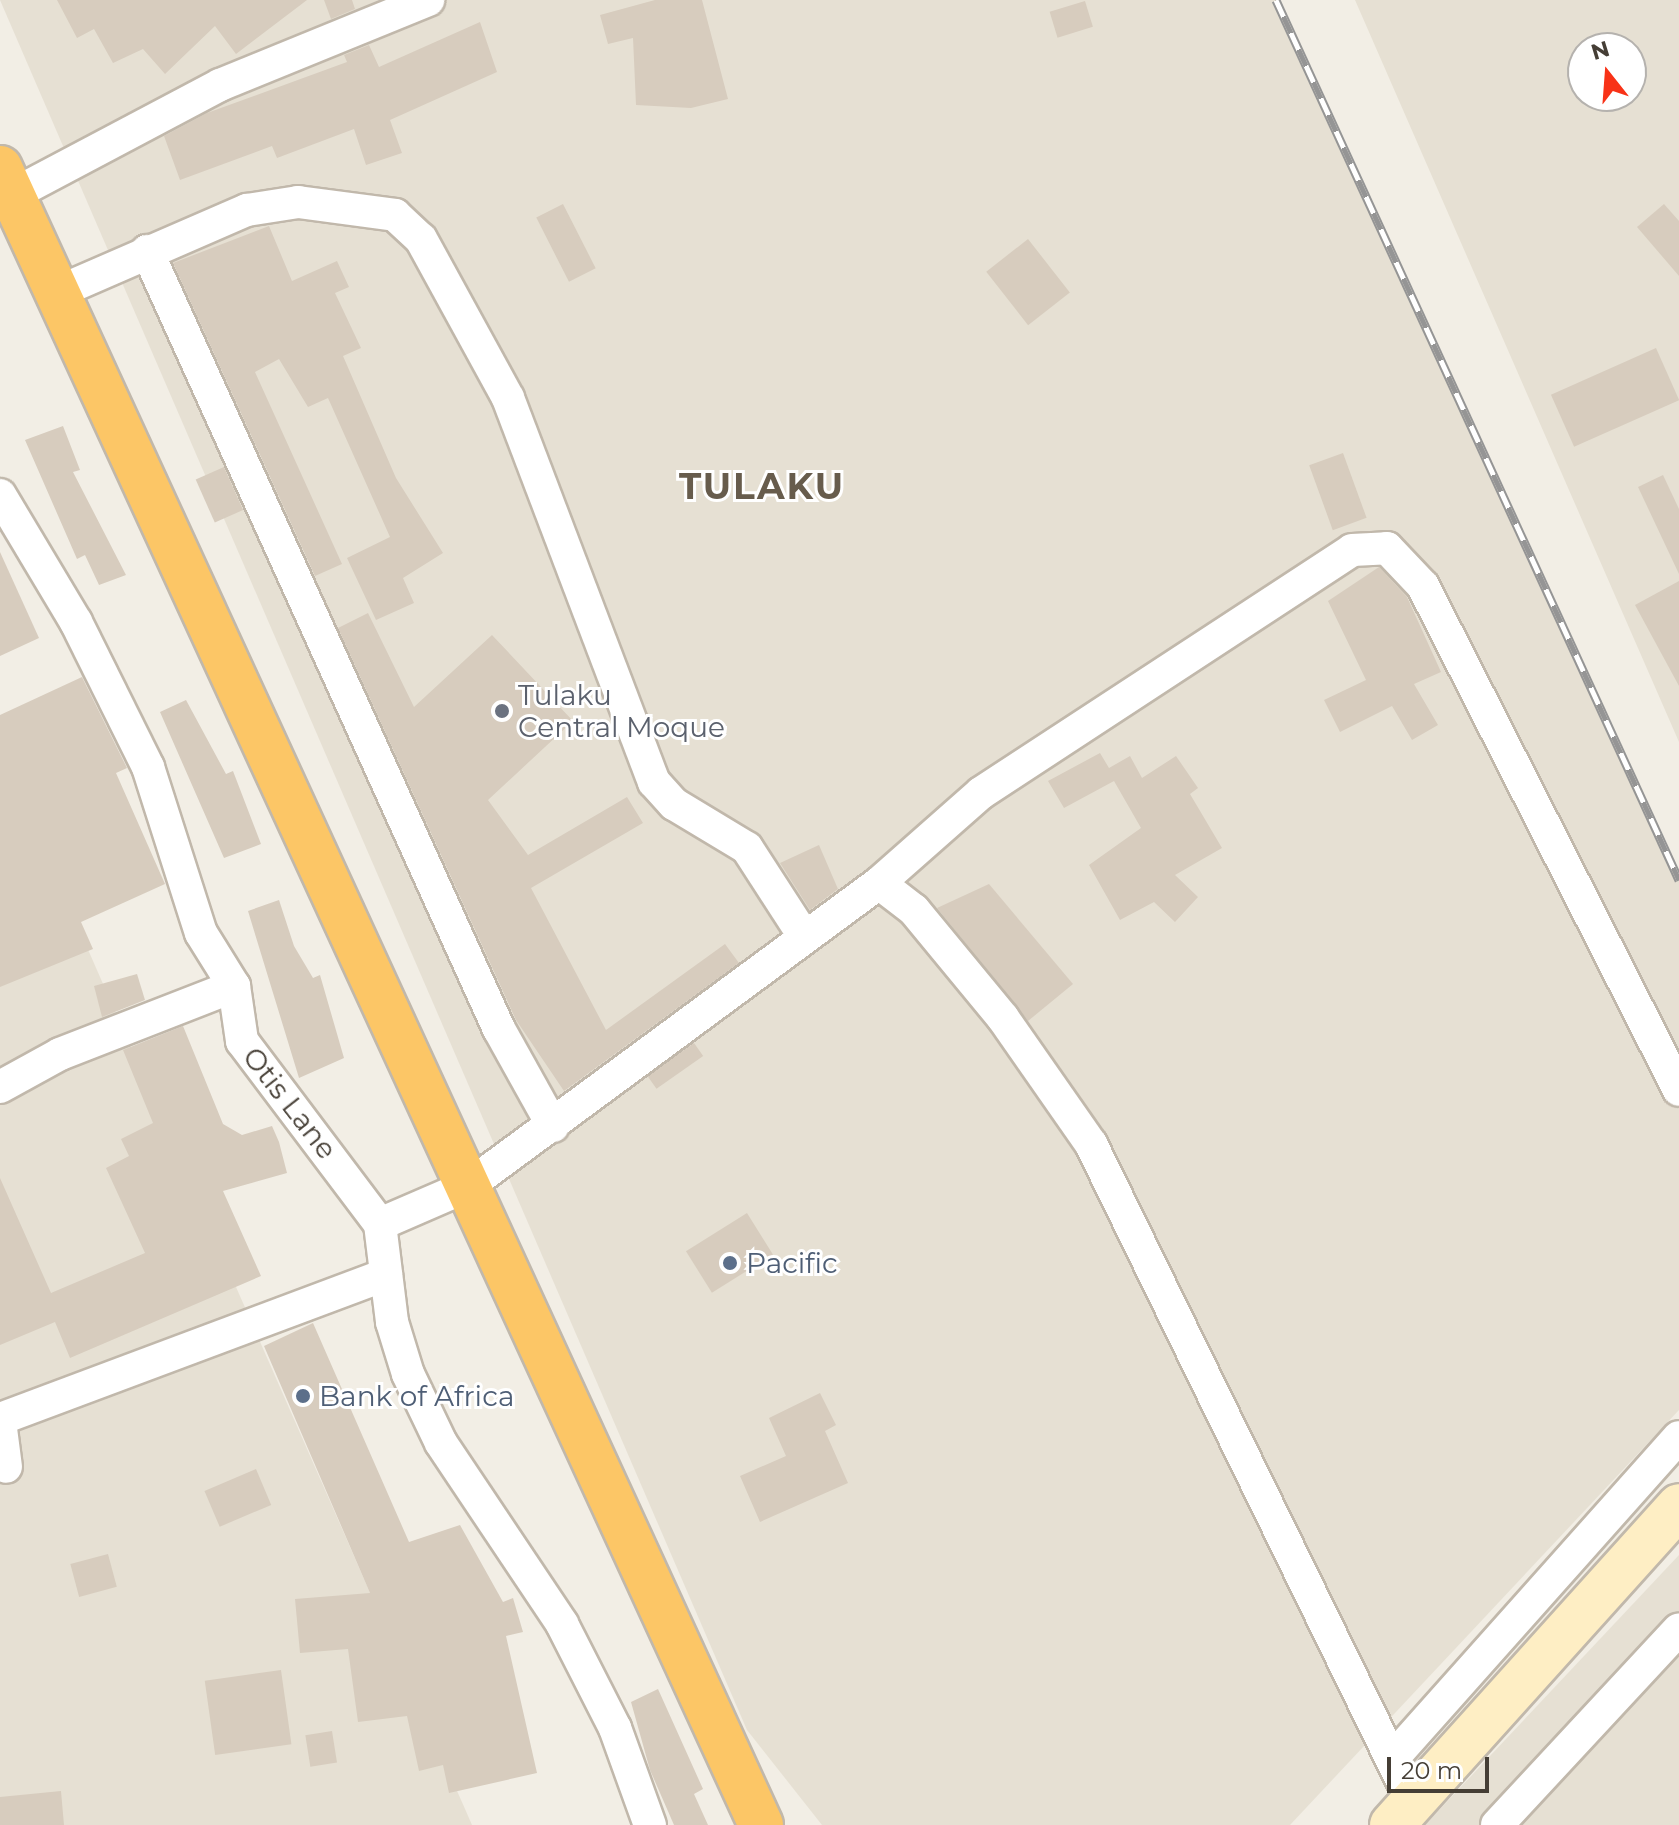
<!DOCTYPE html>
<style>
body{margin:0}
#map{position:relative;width:1679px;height:1825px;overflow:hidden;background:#f2eee5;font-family:Montserrat,sans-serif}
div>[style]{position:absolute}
.residential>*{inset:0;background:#e6e0d3}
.building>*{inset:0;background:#d7ccbe;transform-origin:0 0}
.roads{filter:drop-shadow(2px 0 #c1b8ab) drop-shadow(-2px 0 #c1b8ab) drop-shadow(0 2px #c1b8ab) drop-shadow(0 -2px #c1b8ab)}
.street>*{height:32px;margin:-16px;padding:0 16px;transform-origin:16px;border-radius:16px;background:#fff}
.secondary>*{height:44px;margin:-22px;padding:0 22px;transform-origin:22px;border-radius:22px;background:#feeec4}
.highway>*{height:44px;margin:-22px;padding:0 22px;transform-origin:22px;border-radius:22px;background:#fcc666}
.rail>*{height:9px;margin-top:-4.5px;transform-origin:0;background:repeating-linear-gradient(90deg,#fff 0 18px,#959595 0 36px);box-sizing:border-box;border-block:2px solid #959595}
.dots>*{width:22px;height:22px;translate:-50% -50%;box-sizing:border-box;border:4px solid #fff;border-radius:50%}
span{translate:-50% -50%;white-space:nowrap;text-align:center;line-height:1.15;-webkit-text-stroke:6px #fff;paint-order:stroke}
.worship-label{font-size:28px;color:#5b616d}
.left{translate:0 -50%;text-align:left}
.street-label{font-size:28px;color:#453e35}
.service-label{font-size:28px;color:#4e5e75}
.district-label{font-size:36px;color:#675c4c;font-weight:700;letter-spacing:2px}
.north{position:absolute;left:1567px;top:32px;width:80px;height:80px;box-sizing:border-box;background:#fff;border:2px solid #b5b2ae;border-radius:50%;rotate:343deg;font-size:22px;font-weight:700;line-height:32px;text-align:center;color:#453e35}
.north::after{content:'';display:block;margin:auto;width:28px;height:36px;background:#f83217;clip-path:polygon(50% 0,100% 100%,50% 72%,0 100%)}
.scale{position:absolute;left:1387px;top:1757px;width:102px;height:36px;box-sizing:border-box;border:4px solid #453e35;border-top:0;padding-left:10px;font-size:24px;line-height:28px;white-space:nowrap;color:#453e35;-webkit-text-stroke:6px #fff;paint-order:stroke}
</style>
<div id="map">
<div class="residential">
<div style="clip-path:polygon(0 0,1276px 0,1679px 881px,1679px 1410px,1290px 1825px,822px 1825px,747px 1730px)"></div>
<div style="clip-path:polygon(evenodd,1355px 0,1679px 0,1679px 742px,1355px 0,1583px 48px,1631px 48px,1631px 96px,1583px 96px,1583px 48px)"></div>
<div style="clip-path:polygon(0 749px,472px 1825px,0 1825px)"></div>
<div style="clip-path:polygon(1679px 1555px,1679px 1825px,1425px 1825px)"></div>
</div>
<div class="building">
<div style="clip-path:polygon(57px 0,307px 0,236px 54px,215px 26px,165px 74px,143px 49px,113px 63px,94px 29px,77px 38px)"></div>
<div style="clip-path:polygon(324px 0,352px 0,355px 9px,331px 19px)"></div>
<div style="clip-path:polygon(655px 0,702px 0,728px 99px,691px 108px,636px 105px,633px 38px,608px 44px,600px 15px)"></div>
<div style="left:1085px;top:1px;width:27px;height:37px;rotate:73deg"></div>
<div style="clip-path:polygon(480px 22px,497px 72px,390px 120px,402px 153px,366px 165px,354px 129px,277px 158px,272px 146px,180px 180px,164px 136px,207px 113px,347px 62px,344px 55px,369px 45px,379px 67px)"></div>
<div style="left:563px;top:204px;width:72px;height:30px;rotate:63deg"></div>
<div style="clip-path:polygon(1664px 204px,1679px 221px,1679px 276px,1637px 227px)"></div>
<div style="clip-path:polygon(269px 226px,292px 281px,337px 261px,349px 287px,335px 293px,361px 348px,343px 356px,396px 478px,443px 553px,403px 578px,414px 603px,376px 620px,347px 558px,390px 537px,328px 398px,308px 407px,279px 359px,255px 372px,342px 564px,315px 576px,173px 263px)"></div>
<div style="left:1028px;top:239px;width:68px;height:53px;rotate:52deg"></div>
<div style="left:1656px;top:348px;width:57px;height:115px;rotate:66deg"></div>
<div style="clip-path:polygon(63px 426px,80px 470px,73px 472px,126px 575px,99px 585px,85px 555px,77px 559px,25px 440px)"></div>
<div style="left:1343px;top:453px;width:69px;height:36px;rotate:70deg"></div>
<div style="left:224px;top:467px;width:47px;height:31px;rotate:66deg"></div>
<div style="clip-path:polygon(1663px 475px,1679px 509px,1679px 574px,1638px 487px)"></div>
<div style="clip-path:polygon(0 552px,39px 638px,0 656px)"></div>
<div style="clip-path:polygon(1379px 567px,1407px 597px,1441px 672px,1414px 684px,1438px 725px,1412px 740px,1392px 706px,1340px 732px,1324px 700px,1366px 680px,1328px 601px)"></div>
<div style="clip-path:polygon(1679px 581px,1679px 686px,1635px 605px)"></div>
<div style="clip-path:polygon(368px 613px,414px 707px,492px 635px,573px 721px,488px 800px,528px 855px,627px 797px,643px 823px,531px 888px,606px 1030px,725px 944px,739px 963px,564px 1091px,516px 1020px,338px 628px)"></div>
<div style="clip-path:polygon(82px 677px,127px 768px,116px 773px,165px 884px,81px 922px,93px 949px,0 987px,0 715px)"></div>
<div style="clip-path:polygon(186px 700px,226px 774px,233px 771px,261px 844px,224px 858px,160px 712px)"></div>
<div style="clip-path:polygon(1100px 753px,1109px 768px,1130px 756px,1142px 778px,1176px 756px,1198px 788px,1190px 794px,1222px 848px,1175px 875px,1198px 897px,1175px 922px,1154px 902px,1120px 920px,1089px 865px,1141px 828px,1114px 781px,1064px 808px,1048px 781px)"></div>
<div style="clip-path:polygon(819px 845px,838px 889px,810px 910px,780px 863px)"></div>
<div style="clip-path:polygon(989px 884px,1073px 984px,1028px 1021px,937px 908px)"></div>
<div style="clip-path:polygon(279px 900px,294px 946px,313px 978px,320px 975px,344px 1058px,299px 1078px,248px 911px)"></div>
<div style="clip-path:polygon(137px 974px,145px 1000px,102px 1017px,94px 986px)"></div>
<div style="clip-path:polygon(183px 1026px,223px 1124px,242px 1135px,272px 1126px,279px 1142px,287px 1173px,223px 1191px,261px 1276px,70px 1358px,55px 1322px,0 1345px,0 1178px,51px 1293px,145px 1253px,106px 1168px,129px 1156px,121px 1139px,153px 1123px,123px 1050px)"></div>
<div style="left:694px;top:1043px;width:16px;height:57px;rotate:55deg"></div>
<div style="left:747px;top:1213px;width:49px;height:72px;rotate:58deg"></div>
<div style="clip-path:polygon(313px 1323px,409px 1542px,460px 1525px,503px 1602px,513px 1598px,523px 1632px,506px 1636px,537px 1773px,449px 1793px,443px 1765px,419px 1771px,407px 1716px,358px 1722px,348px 1649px,300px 1653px,295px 1599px,370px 1593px,264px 1346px)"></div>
<div style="clip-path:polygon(820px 1393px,836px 1425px,825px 1431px,848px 1483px,760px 1522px,740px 1476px,786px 1456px,769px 1418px)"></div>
<div style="left:256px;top:1469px;width:39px;height:56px;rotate:67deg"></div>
<div style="left:108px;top:1554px;width:34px;height:39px;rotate:75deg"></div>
<div style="left:281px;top:1670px;width:75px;height:77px;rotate:82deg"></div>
<div style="clip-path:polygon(658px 1689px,703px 1789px,694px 1794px,708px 1825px,674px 1825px,650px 1770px,631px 1702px)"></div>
<div style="left:332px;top:1731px;width:32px;height:27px;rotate:81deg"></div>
<div style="clip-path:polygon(61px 1791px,64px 1825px,0 1825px,0 1797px)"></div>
</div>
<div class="roads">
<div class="street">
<div style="left:12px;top:195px;width:235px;rotate:-27.9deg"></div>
<div style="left:220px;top:85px;width:225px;rotate:-22.2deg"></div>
<div style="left:147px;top:251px;width:854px;rotate:65.66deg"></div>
<div style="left:499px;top:1029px;width:111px;rotate:60.9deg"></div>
<div style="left:58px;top:292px;width:206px;rotate:-23.5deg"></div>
<div style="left:247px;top:210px;width:52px;rotate:-8.9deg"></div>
<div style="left:298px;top:202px;width:98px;rotate:7.6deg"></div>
<div style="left:395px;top:215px;width:35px;rotate:43deg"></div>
<div style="left:421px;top:239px;width:181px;rotate:61.3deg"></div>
<div style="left:508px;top:398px;width:411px;rotate:69.2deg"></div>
<div style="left:654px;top:782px;width:30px;rotate:48deg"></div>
<div style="left:674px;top:804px;width:85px;rotate:31.1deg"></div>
<div style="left:747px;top:848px;width:105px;rotate:57.1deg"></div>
<div style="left:0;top:495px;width:148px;rotate:59.1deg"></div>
<div style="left:76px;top:622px;width:162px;rotate:63.6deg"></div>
<div style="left:148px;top:767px;width:174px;rotate:72.3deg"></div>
<div style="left:201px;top:933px;width:62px;rotate:58.1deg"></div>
<div style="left:234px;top:986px;width:56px;rotate:81.7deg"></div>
<div style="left:242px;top:1041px;width:229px;rotate:53deg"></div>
<div style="left:380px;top:1224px;width:96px;rotate:-23.4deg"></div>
<div style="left:468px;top:1186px;width:511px;rotate:-36.4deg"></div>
<div style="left:879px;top:883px;width:136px;rotate:-41.4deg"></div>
<div style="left:981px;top:793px;width:443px;rotate:-33.2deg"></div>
<div style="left:1352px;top:550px;width:35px;rotate:-3deg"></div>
<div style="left:1387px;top:548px;width:52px;rotate:46.5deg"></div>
<div style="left:1423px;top:586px;width:565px;rotate:63.07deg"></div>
<div style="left:879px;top:883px;width:44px;rotate:37.6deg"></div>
<div style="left:914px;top:910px;width:140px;rotate:50.5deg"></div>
<div style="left:1003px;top:1018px;width:154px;rotate:55.1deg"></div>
<div style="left:1091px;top:1144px;width:731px;rotate:63.96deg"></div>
<div style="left:0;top:1087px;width:68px;rotate:-28.8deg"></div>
<div style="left:60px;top:1054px;width:187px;rotate:-21.3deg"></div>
<div style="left:380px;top:1224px;width:99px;rotate:83deg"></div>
<div style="left:392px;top:1322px;width:54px;rotate:72.9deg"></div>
<div style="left:408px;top:1374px;width:76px;rotate:64.4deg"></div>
<div style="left:441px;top:1443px;width:218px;rotate:56.2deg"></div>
<div style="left:562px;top:1624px;width:117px;rotate:63deg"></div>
<div style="left:615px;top:1728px;width:103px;rotate:70.2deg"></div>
<div style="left:0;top:1419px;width:412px;rotate:-20.5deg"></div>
<div style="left:0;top:1421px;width:46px;rotate:82.6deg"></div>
<div style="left:1392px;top:1759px;width:431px;rotate:-48.3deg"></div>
<div style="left:1497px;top:1825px;width:267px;rotate:-47.1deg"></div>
</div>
<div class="secondary">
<div style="left:1392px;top:1825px;width:429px;rotate:-48deg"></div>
</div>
<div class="highway">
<div style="left:0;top:168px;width:1823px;rotate:65.33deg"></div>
</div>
</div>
<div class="rail">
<div style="left:1276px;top:0;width:968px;rotate:65.39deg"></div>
</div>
<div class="dots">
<div style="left:502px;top:711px;background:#6b7280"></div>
<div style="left:730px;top:1263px;background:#5c6f8a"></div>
<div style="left:303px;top:1396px;background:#5c6f8a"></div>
</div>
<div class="worship-label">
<span class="left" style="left:518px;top:711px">Tulaku<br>Central Moque</span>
</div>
<div class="street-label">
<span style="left:290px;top:1103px;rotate:52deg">Otis Lane</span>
</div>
<div class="service-label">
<span class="left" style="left:746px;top:1263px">Pacific</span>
<span class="left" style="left:319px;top:1396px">Bank of Africa</span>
</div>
<div class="district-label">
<span style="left:762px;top:487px">TULAKU</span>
</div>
<div class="north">N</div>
<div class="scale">20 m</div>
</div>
